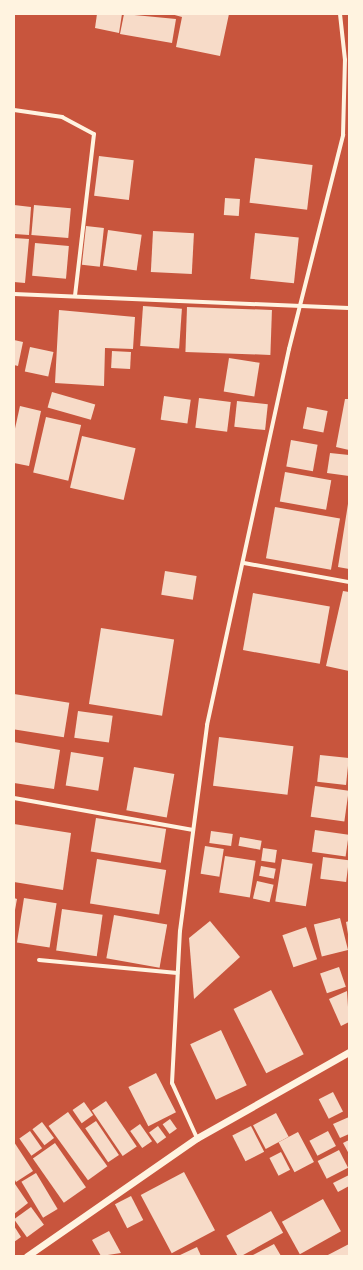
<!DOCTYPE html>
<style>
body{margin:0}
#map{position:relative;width:363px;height:1270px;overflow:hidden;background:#c8553d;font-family:Rubik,sans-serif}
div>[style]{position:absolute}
.building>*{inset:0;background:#f7dbc8;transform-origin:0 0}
.minor>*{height:4px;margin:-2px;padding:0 2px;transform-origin:2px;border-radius:2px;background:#fff3e0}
.tertiary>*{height:7px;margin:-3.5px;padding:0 3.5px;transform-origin:3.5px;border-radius:3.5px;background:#fff3e0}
span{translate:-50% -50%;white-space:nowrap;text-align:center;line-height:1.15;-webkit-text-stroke:4px #fff3e0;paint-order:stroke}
.frame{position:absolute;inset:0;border:15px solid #fff3e0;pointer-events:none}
</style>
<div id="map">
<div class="building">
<div style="clip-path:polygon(97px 14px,122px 14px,119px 33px,95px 28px)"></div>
<div style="clip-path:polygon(124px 14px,176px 19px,172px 43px,120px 34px)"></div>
<div style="clip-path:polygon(171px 14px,229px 14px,220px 56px,176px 47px,182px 17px)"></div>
<div style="left:99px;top:156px;width:35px;height:40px;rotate:7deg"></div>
<div style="left:255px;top:158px;width:58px;height:45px;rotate:7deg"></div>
<div style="left:225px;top:198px;width:15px;height:17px;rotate:4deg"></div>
<div style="clip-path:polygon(14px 205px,31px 207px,29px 235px,14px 234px)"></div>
<div style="left:34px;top:205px;width:37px;height:30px;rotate:5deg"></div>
<div style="left:86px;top:226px;width:18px;height:39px;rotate:6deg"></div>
<div style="left:108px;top:230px;width:34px;height:36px;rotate:8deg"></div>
<div style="left:153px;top:231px;width:41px;height:41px;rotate:3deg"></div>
<div style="left:255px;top:233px;width:44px;height:46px;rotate:6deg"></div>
<div style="clip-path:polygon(14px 238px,29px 239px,25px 283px,14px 282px)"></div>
<div style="left:35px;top:243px;width:34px;height:33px;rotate:5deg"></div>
<div style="left:143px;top:306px;width:39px;height:40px;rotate:4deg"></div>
<div style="left:187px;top:307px;width:85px;height:45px;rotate:2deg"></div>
<div style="clip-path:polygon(59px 310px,135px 317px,133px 349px,105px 348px,104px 386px,55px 383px)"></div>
<div style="clip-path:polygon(14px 340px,23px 342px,18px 366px,14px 365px)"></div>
<div style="left:30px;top:347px;width:24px;height:25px;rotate:12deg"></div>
<div style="left:112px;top:351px;width:19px;height:17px;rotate:3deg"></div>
<div style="left:229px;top:358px;width:31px;height:34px;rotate:9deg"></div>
<div style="left:52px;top:392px;width:45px;height:16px;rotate:16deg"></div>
<div style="left:164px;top:396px;width:27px;height:24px;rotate:8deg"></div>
<div style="left:199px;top:398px;width:32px;height:30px;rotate:7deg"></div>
<div style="clip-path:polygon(345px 399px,349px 399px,349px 450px,336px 447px)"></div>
<div style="left:237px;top:401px;width:31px;height:26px;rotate:6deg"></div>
<div style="clip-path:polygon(20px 406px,41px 411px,29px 466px,14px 463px,14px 433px)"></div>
<div style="left:307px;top:407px;width:21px;height:22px;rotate:11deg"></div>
<div style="left:46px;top:417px;width:36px;height:57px;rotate:13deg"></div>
<div style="left:82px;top:436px;width:55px;height:53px;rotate:13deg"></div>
<div style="left:291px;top:440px;width:27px;height:27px;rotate:10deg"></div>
<div style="clip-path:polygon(330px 453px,349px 455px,349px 476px,327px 473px)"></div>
<div style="left:285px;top:472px;width:47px;height:30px;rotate:10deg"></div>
<div style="clip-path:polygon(348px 504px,349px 504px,349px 569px,338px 567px)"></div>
<div style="left:275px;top:507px;width:66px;height:52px;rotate:10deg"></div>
<div style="left:165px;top:571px;width:32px;height:24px;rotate:9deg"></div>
<div style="clip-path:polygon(343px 591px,349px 592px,349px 671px,326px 666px)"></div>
<div style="left:253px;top:593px;width:78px;height:58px;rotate:10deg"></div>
<div style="left:101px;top:628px;width:74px;height:77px;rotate:9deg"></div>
<div style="left:14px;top:694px;width:56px;height:35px;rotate:9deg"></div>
<div style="left:78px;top:711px;width:35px;height:27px;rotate:8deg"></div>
<div style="left:219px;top:737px;width:75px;height:49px;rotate:7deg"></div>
<div style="clip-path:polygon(14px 742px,60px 750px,54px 789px,14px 783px)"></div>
<div style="left:71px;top:752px;width:33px;height:34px;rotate:9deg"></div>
<div style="left:320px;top:755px;width:29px;height:27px;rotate:6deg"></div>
<div style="left:134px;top:767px;width:41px;height:44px;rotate:10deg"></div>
<div style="left:315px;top:786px;width:34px;height:31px;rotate:8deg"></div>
<div style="left:96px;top:818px;width:71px;height:34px;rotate:9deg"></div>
<div style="clip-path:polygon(14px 824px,71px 833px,63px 890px,14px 882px)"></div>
<div style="left:315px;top:830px;width:34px;height:22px;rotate:8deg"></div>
<div style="left:211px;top:831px;width:22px;height:12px;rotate:8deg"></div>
<div style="left:240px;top:837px;width:22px;height:9px;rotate:10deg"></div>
<div style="left:205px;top:846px;width:19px;height:28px;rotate:9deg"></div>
<div style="left:263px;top:848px;width:14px;height:13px;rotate:8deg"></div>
<div style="left:225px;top:856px;width:31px;height:37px;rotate:9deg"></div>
<div style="left:323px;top:857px;width:26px;height:22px;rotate:7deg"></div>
<div style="left:97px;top:859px;width:70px;height:45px;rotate:9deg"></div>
<div style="left:282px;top:859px;width:31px;height:43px;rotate:9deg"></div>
<div style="left:261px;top:866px;width:15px;height:10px;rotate:11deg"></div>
<div style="left:257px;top:881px;width:17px;height:18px;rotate:13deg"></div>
<div style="clip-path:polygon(14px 898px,17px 899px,15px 910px,14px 910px)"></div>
<div style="left:24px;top:898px;width:33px;height:45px;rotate:9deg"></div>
<div style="left:62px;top:909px;width:41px;height:42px;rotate:8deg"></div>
<div style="left:114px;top:915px;width:54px;height:44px;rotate:10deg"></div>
<div style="left:340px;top:918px;width:33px;height:27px;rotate:76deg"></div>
<div style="clip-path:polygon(210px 921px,240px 957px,194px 999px,189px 938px)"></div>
<div style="clip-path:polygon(349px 921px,349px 934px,348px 934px,346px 922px)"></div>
<div style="left:306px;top:927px;width:34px;height:25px;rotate:71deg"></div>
<div style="left:339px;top:967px;width:21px;height:20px;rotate:71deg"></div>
<div style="left:271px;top:990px;width:72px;height:42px;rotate:63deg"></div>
<div style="clip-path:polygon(347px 991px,349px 1022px,341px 1026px,329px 999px)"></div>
<div style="left:221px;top:1030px;width:61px;height:34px;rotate:65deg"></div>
<div style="left:156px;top:1073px;width:44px;height:31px;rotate:63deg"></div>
<div style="left:333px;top:1092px;width:22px;height:16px;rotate:63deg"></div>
<div style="left:106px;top:1101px;width:55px;height:17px;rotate:56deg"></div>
<div style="left:84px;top:1102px;width:16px;height:14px;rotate:55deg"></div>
<div style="left:68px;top:1112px;width:67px;height:24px;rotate:54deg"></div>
<div style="left:276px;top:1113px;width:27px;height:26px;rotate:62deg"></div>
<div style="clip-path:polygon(349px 1117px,349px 1134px,340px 1138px,333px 1124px)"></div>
<div style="left:170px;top:1119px;width:12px;height:9px;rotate:55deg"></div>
<div style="left:96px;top:1121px;width:41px;height:13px;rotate:56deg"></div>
<div style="left:42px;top:1122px;width:20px;height:12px;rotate:53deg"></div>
<div style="left:140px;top:1124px;width:21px;height:12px;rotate:55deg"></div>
<div style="left:158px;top:1126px;width:14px;height:11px;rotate:54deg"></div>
<div style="left:251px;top:1126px;width:29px;height:21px;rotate:63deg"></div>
<div style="left:30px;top:1131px;width:21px;height:13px;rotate:55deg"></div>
<div style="left:328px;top:1131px;width:17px;height:21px;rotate:62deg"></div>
<div style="left:298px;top:1132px;width:34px;height:22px;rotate:62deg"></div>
<div style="clip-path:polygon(349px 1140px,349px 1154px,343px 1143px)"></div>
<div style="clip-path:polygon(14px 1142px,33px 1171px,16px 1182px,14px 1178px)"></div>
<div style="left:55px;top:1143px;width:54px;height:27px;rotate:55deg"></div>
<div style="left:339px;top:1150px;width:20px;height:24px;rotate:63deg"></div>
<div style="left:281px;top:1152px;width:20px;height:13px;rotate:63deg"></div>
<div style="left:184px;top:1172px;width:66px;height:49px;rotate:62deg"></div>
<div style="left:36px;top:1173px;width:42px;height:17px;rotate:59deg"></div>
<div style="clip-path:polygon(349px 1175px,349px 1186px,338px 1192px,333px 1183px)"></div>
<div style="clip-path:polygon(15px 1184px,28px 1203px,14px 1214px,14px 1185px)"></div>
<div style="left:131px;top:1196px;width:27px;height:18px;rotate:63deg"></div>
<div style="left:323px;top:1199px;width:37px;height:47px;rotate:61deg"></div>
<div style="left:31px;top:1207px;width:22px;height:21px;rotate:54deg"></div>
<div style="left:271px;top:1211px;width:25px;height:51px;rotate:61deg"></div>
<div style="clip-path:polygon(14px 1226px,21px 1237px,14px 1242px)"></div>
<div style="clip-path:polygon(109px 1231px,121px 1253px,101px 1256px,92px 1240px)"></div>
<div style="clip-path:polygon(274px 1244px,281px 1256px,251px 1256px)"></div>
<div style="clip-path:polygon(349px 1244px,349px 1256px,326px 1256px)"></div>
<div style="clip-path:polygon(197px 1247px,201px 1256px,178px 1256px)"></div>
</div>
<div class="minor">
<div style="left:14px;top:110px;width:49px;rotate:8.3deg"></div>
<div style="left:62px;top:117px;width:36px;rotate:28deg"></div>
<div style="left:94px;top:134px;width:163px;rotate:96.7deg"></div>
<div style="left:14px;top:294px;width:335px;rotate:2.4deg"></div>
<div style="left:244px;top:563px;width:107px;rotate:10.3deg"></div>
<div style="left:14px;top:798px;width:182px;rotate:10.1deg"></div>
<div style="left:39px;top:960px;width:139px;rotate:5.4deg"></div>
<div style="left:197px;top:1138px;width:60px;rotate:-114.4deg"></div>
<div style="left:172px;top:1083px;width:152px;rotate:-87deg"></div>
<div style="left:180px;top:931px;width:208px;rotate:-82.5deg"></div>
<div style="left:207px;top:725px;width:385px;rotate:-77.7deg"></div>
<div style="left:289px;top:349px;width:221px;rotate:-75.8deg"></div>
<div style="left:343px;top:135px;width:75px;rotate:-88.5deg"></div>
<div style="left:345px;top:60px;width:46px;rotate:-96.2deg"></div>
</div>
<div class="tertiary">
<div style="left:27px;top:1256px;width:207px;rotate:-34.8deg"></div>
<div style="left:197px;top:1138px;width:175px;rotate:-29.5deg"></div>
</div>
<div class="frame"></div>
</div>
